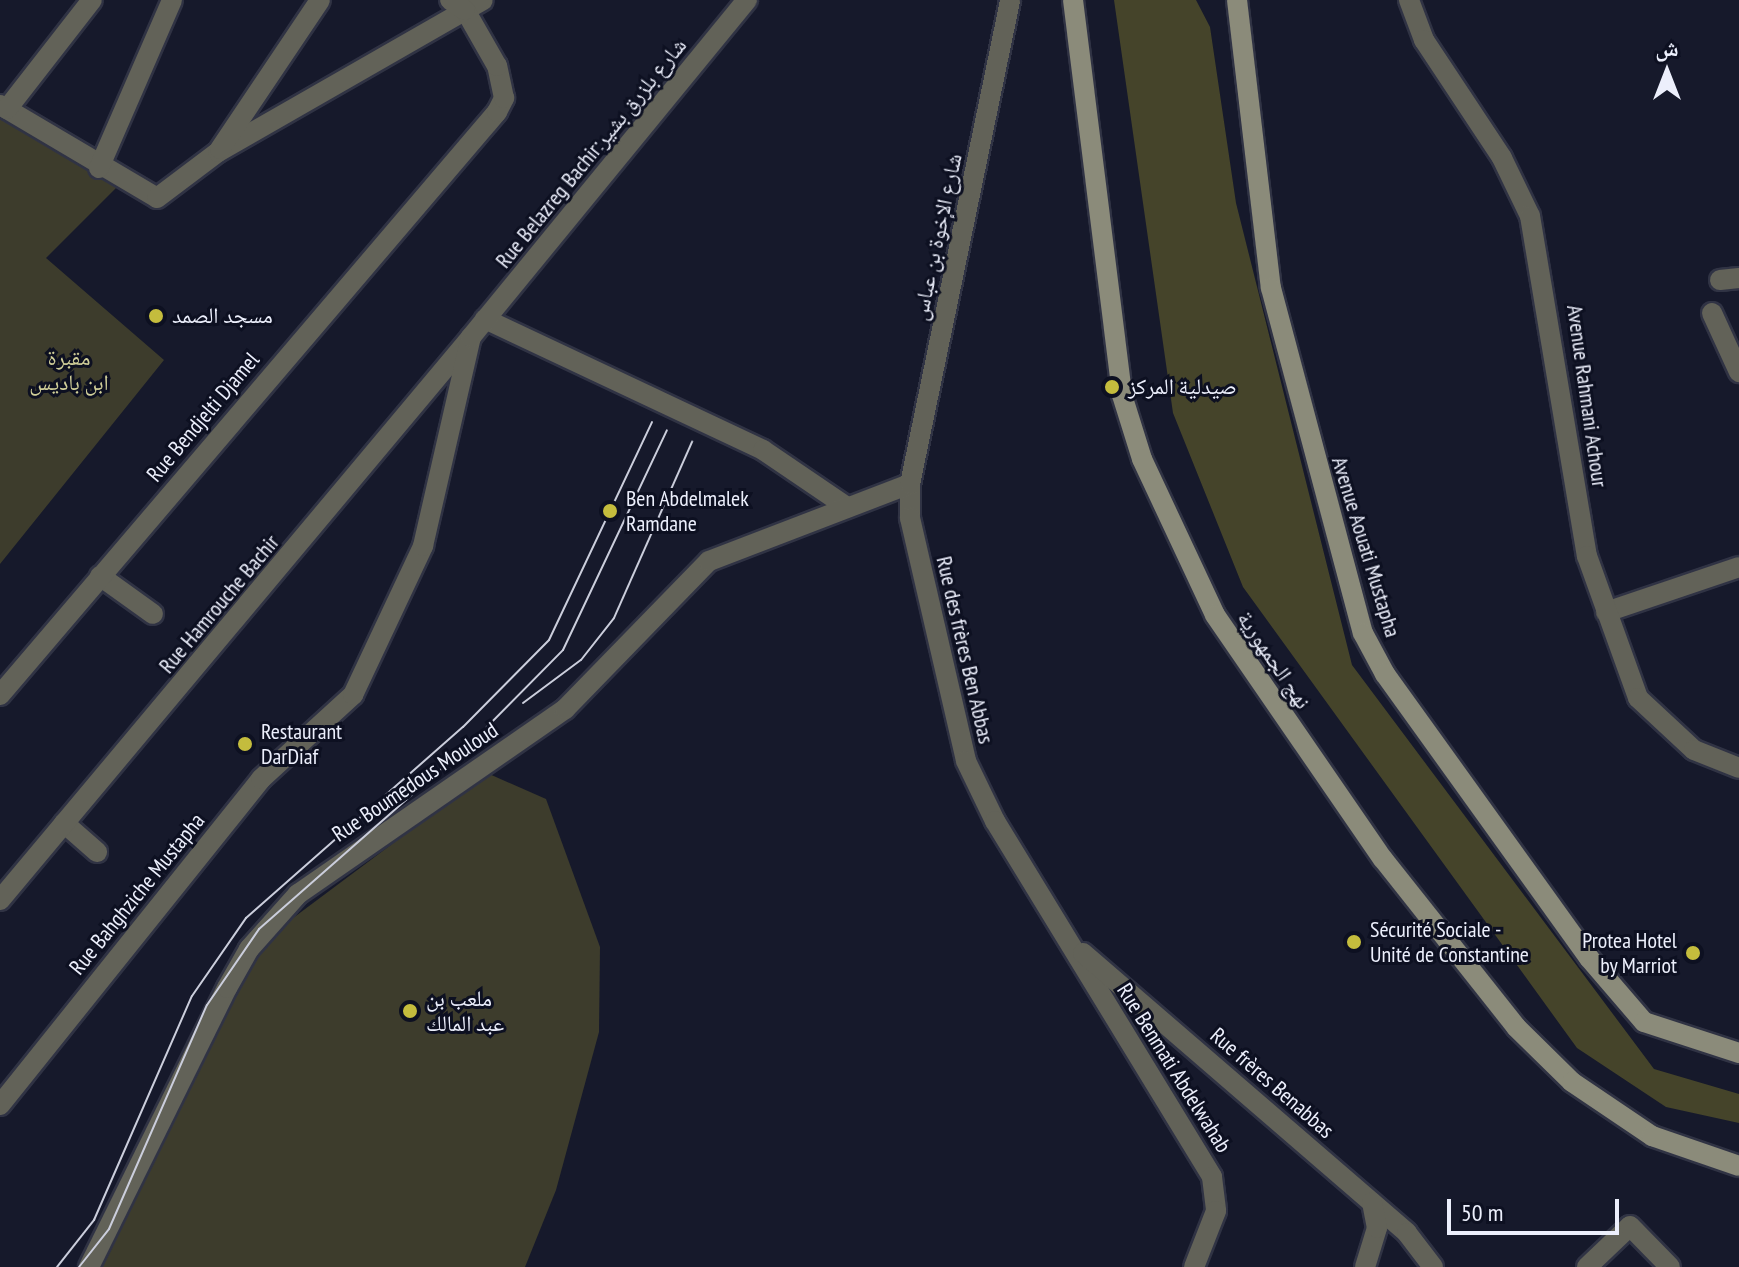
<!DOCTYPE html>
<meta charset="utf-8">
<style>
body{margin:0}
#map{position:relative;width:1739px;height:1267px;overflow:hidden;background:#16192b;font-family:"PT Sans Narrow","Noto Naskh Arabic",sans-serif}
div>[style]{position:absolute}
.green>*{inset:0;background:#3d3c2c}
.forest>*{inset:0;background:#45442a}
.roads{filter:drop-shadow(2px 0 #303344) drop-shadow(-2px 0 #303344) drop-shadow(0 2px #303344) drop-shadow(0 -2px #303344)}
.minor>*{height:20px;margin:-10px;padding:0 10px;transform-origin:10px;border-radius:10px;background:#626258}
.tertiary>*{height:20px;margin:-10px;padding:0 10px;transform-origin:10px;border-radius:10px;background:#626258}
.secondary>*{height:20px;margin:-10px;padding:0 10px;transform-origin:10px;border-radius:10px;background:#8b8b7a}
.tram>*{height:2px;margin:-1px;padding:0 1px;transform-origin:1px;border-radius:1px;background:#cbcedc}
.dots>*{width:22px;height:22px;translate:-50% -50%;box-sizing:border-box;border:4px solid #0d1021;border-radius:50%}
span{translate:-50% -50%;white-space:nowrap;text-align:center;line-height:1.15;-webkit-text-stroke:6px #0d1021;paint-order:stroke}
.street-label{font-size:22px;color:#eceffc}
.poi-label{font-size:22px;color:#eceffc}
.left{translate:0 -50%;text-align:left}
.right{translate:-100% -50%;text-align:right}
.park-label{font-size:22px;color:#d1cf99}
.north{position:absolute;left:1627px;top:32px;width:80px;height:80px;-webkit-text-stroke:6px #0d1021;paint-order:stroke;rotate:0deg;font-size:22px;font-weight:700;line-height:32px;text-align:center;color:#eceffc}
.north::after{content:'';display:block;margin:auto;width:28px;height:36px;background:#eceffc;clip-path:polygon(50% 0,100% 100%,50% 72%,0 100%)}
.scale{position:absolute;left:1447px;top:1199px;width:172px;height:36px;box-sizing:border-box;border:4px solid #eceffc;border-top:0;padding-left:10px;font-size:24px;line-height:28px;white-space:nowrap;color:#eceffc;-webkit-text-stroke:6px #0d1021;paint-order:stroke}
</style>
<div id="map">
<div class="green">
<div style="clip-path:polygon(0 110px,118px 186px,46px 258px,164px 360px,0 564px)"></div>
<div style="clip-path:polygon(487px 773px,546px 799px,600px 947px,599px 1032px,556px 1190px,525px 1267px,96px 1267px,231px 990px,273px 933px)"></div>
</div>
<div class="forest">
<div style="clip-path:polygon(1114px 0,1196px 0,1210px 27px,1236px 203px,1352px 665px,1654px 1069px,1739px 1094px,1739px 1123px,1666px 1107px,1577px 1048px,1243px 587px,1173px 413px)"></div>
</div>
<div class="roads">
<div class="minor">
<div style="left:0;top:105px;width:182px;rotate:30.6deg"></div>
<div style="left:157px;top:198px;width:76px;rotate:-37deg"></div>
<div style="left:218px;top:152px;width:305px;rotate:-29.8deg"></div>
<div style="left:7px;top:109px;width:138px;rotate:-52.1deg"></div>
<div style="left:220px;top:149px;width:179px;rotate:-56.1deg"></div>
<div style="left:99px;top:168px;width:183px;rotate:-66.5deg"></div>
<div style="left:1720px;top:280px;width:19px;rotate:-6deg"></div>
<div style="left:1712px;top:313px;width:65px;rotate:65.4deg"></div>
<div style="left:485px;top:319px;width:307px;rotate:25.2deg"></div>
<div style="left:763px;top:450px;width:102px;rotate:34.2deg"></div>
<div style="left:910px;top:484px;width:34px;rotate:90deg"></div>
<div style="left:910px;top:518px;width:249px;rotate:77deg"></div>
<div style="left:966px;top:761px;width:67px;rotate:64.2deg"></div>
<div style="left:995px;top:821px;width:417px;rotate:58.6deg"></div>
<div style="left:1212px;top:1177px;width:34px;rotate:83deg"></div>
<div style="left:1216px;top:1211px;width:60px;rotate:111.4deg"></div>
<div style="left:100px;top:576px;width:65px;rotate:35.6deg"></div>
<div style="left:1606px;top:612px;width:140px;rotate:-18.7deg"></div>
<div style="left:0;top:695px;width:766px;rotate:-49.55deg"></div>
<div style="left:497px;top:112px;width:16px;rotate:-63deg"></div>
<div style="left:504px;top:98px;width:33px;rotate:-102deg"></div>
<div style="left:497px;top:66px;width:64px;rotate:-119.7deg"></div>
<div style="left:465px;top:10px;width:18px;rotate:-146deg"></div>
<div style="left:64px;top:823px;width:44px;rotate:41.3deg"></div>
<div style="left:0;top:900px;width:734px;rotate:-50.08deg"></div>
<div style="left:1083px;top:953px;width:428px;rotate:40.8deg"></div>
<div style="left:1407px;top:1233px;width:43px;rotate:52.6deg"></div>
<div style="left:1365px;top:1267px;width:41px;rotate:-72.9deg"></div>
<div style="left:1377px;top:1228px;width:26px;rotate:-101deg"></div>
<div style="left:1587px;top:1267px;width:59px;rotate:-43.6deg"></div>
<div style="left:1630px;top:1226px;width:57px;rotate:45.7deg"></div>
</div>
<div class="tertiary">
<div style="left:1409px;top:0;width:43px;rotate:69.4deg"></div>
<div style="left:1424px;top:40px;width:141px;rotate:56.5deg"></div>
<div style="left:1502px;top:158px;width:64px;rotate:64.2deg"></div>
<div style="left:1530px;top:216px;width:345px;rotate:80.5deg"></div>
<div style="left:1587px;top:556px;width:151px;rotate:70.2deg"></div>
<div style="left:1638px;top:698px;width:76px;rotate:42.9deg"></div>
<div style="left:1694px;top:750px;width:48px;rotate:21.8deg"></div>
<div style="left:0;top:1105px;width:418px;rotate:-51.3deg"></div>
<div style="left:261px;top:779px;width:125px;rotate:-42.4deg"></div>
<div style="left:353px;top:695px;width:165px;rotate:-64.8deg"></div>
<div style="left:423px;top:546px;width:214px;rotate:-77.1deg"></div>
<div style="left:471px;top:337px;width:436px;rotate:-50.7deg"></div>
<div style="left:89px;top:1267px;width:311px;rotate:-63.7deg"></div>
<div style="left:227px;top:988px;width:45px;rotate:-60.6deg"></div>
<div style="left:249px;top:949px;width:74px;rotate:-48.3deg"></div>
<div style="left:298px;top:894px;width:325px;rotate:-34.7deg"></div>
<div style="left:565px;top:709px;width:206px;rotate:-45.8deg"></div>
<div style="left:709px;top:561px;width:215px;rotate:-21deg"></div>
<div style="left:910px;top:484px;width:494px;rotate:-78.3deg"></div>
</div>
<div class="secondary">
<div style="left:1073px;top:0;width:398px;rotate:82.9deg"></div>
<div style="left:1122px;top:395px;width:67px;rotate:72.6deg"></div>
<div style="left:1142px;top:459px;width:172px;rotate:64.9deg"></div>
<div style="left:1215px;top:615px;width:296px;rotate:55.5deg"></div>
<div style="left:1383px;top:859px;width:214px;rotate:51.6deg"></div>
<div style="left:1516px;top:1027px;width:78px;rotate:44.5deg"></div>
<div style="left:1572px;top:1082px;width:97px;rotate:34deg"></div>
<div style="left:1652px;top:1136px;width:92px;rotate:19deg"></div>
<div style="left:1237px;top:0;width:290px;rotate:83.3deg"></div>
<div style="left:1271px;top:288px;width:357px;rotate:75.1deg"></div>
<div style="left:1363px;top:633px;width:47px;rotate:61.8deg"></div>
<div style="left:1385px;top:674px;width:350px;rotate:54.3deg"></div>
<div style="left:1589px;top:958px;width:84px;rotate:49.3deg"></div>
<div style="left:1644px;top:1022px;width:100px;rotate:18.1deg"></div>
</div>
</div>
<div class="tram">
<div style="left:523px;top:703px;width:72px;rotate:-36.6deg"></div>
<div style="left:581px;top:660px;width:53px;rotate:-51.8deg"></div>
<div style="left:614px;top:618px;width:193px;rotate:-66.1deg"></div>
<div style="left:57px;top:1267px;width:60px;rotate:-51.8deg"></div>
<div style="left:94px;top:1220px;width:244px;rotate:-66.4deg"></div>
<div style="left:192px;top:996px;width:95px;rotate:-55.3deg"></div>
<div style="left:246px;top:918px;width:289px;rotate:-41.4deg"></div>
<div style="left:463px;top:727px;width:122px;rotate:-45.3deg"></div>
<div style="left:549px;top:640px;width:241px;rotate:-64.7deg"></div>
<div style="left:79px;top:1267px;width:48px;rotate:-51.7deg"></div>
<div style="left:109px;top:1229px;width:244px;rotate:-66.4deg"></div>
<div style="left:207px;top:1005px;width:92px;rotate:-55.6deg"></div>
<div style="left:259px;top:929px;width:288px;rotate:-41.3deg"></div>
<div style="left:475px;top:739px;width:125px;rotate:-45.3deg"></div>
<div style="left:563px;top:650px;width:243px;rotate:-64.7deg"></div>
</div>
<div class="dots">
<div style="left:156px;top:316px;background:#c4bc3d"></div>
<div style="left:1112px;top:387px;background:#c4bc3d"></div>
<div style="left:610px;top:511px;background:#c4bc3d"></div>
<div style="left:245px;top:744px;background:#c4bc3d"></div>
<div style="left:1354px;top:942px;background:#c4bc3d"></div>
<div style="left:1693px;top:953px;background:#c4bc3d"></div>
<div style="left:410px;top:1011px;background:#c4bc3d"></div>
</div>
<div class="street-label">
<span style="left:591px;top:153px;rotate:-51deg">Rue Belazreg Bachir;شارع بلزرق بشير</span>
<span style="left:937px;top:237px;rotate:-78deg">شارع الإخوة بن عباس</span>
<span style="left:1587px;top:396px;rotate:82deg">Avenue Rahmani Achour</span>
<span style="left:203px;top:417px;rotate:-50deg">Rue Bendjelti Djamel</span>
<span style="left:1366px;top:547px;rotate:73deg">Avenue Aouati Mustapha</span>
<span style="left:219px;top:604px;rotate:-50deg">Rue Hamrouche Bachir</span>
<span style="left:965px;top:650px;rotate:77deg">Rue des frères Ben Abbas</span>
<span style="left:1274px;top:660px;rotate:56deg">نهج الجمهورية</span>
<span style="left:415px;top:782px;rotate:-34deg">Rue Boumedous Mouloud</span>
<span style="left:137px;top:894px;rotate:-51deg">Rue Bahghziche Mustapha</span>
<span style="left:1174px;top:1068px;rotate:58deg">Rue Benmati Abdelwahab</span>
<span style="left:1272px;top:1083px;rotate:41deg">Rue frères Benabbas</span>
</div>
<div class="poi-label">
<span class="left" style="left:172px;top:316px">مسجد الصمد</span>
<span class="left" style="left:1128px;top:387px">صيدلية المركز</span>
<span class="left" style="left:626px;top:511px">Ben Abdelmalek<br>Ramdane</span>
<span class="left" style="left:261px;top:744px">Restaurant<br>DarDiaf</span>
<span class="left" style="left:1370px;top:942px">Sécurité Sociale -<br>Unité de Constantine</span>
<span class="right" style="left:1677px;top:953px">Protea Hotel<br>by Marriot</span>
<span class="left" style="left:426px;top:1011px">ملعب بن<br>عبد المالك</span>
</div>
<div class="park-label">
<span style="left:69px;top:370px">مقبرة<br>ابن باديس</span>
</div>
<div class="north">ش</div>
<div class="scale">50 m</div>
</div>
